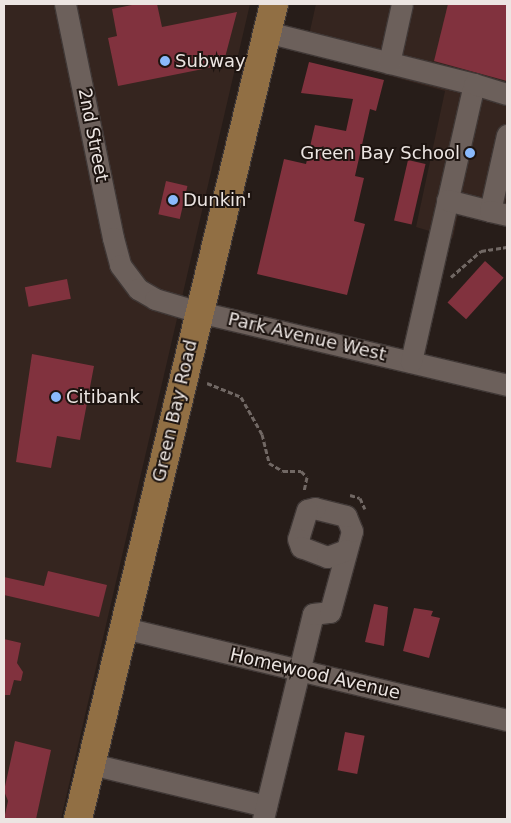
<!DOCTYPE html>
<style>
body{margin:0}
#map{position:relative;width:511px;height:823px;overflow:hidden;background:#271d19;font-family:"DejaVu Sans",sans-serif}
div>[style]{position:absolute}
.built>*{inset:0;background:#35251f}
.building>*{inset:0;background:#81323e;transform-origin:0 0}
.path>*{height:3px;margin-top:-1.5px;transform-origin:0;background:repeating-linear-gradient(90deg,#716864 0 5px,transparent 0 7.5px)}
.roads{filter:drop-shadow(1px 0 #403836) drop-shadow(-1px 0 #403836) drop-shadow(0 1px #403836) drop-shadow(0 -1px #403836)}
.minor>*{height:21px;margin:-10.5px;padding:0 10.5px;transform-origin:10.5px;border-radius:10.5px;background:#6c605b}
.major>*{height:28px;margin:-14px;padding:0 14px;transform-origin:14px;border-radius:14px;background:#916f44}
.dots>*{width:14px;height:14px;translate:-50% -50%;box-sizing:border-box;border:2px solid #1d1410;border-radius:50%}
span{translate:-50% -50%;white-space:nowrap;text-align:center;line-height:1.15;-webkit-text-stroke:4px #1d1410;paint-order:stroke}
.poi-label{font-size:18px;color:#ece5e2}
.left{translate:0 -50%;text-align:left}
.right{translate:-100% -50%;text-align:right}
.street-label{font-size:18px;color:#ece5e2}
.frame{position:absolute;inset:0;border:5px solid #ece5e2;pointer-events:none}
</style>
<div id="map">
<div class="built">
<div style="clip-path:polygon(4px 4px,250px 4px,61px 819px,4px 819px)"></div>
<div style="clip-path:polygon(316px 4px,507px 4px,507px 225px,458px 214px,453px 238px,416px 227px,445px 91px,305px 53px)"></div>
</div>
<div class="building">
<div style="clip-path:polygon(137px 4px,157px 4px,162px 27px,237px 12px,223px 65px,118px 86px,108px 38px,117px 36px,112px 9px)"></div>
<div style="clip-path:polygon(448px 4px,507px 4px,507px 81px,434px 61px)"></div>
<div style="clip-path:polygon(309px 62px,384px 80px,376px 111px,370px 109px,355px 176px,364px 178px,354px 221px,365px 224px,347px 295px,257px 274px,284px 159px,306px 164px,315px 125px,346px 131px,353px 99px,301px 93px)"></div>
<div style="left:408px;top:160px;width:18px;height:62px;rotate:13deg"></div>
<div style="left:166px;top:181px;width:22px;height:34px;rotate:13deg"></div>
<div style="left:485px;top:261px;width:25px;height:56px;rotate:42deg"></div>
<div style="left:67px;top:279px;width:20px;height:43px;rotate:79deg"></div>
<div style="clip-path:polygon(32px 354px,94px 366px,80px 440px,57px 436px,51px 468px,16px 462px)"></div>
<div style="clip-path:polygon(48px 571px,107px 585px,99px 617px,4px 595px,4px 577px,44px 586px)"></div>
<div style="clip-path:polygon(374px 604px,388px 607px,384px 646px,365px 642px)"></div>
<div style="clip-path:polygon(414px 608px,433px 611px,431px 616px,440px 618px,429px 658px,403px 651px)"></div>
<div style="clip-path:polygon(4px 639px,21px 643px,17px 663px,23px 672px,21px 681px,14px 680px,10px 695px,4px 695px)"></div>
<div style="left:345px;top:732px;width:20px;height:39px;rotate:11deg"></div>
<div style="clip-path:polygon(15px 741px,51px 750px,36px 819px,4px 819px,8px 801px,4px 791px)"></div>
</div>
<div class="path">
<div style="left:451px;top:277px;width:40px;rotate:-41deg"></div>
<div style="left:481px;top:251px;width:26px;rotate:-9deg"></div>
<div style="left:207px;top:383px;width:37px;rotate:22deg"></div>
<div style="left:241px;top:397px;width:43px;rotate:60.4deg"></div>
<div style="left:262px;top:434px;width:30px;rotate:76deg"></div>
<div style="left:269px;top:463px;width:16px;rotate:30deg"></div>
<div style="left:283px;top:471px;width:18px"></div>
<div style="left:301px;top:471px;width:8px;rotate:45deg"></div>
<div style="left:307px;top:477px;width:14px;rotate:102deg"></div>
<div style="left:350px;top:495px;width:10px;rotate:17deg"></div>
<div style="left:360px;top:498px;width:12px;rotate:66deg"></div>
</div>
<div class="roads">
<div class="minor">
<div style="left:65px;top:4px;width:239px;rotate:78.4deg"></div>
<div style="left:113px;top:238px;width:28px;rotate:75deg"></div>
<div style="left:120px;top:265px;width:30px;rotate:53deg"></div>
<div style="left:138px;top:289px;width:20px;rotate:30deg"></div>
<div style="left:155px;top:299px;width:46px;rotate:16.5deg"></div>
<div style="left:199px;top:312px;width:317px;rotate:13.3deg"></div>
<div style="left:267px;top:32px;width:213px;rotate:14.1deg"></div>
<div style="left:474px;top:84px;width:285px;rotate:102.8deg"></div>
<div style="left:389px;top:63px;width:60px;rotate:-77.6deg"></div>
<div style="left:474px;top:84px;width:34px;rotate:17deg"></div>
<div style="left:447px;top:200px;width:44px;rotate:14.3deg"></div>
<div style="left:490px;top:211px;width:78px;rotate:-77.4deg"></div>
<div style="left:490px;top:211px;width:17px;rotate:13deg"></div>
<div style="left:124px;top:628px;width:394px;rotate:13.5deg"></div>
<div style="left:91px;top:764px;width:180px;rotate:13.5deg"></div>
<div style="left:263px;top:819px;width:211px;rotate:-76.3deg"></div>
<div style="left:313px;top:614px;width:17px;rotate:-7deg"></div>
<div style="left:330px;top:612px;width:84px;rotate:-74.8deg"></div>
<div style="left:352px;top:531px;width:16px;rotate:-112deg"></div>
<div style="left:346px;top:516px;width:32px;rotate:-166deg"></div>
<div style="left:315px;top:508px;width:8px;rotate:166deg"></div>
<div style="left:307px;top:510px;width:30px;rotate:107deg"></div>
<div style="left:298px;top:539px;width:9px;rotate:69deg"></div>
<div style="left:301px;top:547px;width:28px;rotate:21deg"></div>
<div style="left:327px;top:557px;width:20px;rotate:-20deg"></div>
</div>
<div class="major">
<div style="left:78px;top:819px;width:838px;rotate:-76.48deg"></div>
</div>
</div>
<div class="dots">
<div style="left:165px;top:61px;background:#8abafc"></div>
<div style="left:470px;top:153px;background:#8abafc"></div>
<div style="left:173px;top:200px;background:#8abafc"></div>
<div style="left:56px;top:397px;background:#8abafc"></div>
</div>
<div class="poi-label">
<span class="left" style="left:175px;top:61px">Subway</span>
<span class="right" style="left:460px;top:153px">Green Bay School</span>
<span class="left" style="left:183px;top:200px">Dunkin'</span>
<span class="left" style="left:66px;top:397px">Citibank</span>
</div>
<div class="street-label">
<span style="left:93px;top:135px;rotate:79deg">2nd Street</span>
<span style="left:307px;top:337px;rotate:13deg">Park Avenue West</span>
<span style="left:175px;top:411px;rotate:-77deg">Green Bay Road</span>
<span style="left:315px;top:674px;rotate:13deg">Homewood Avenue</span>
</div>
<div class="frame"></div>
</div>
